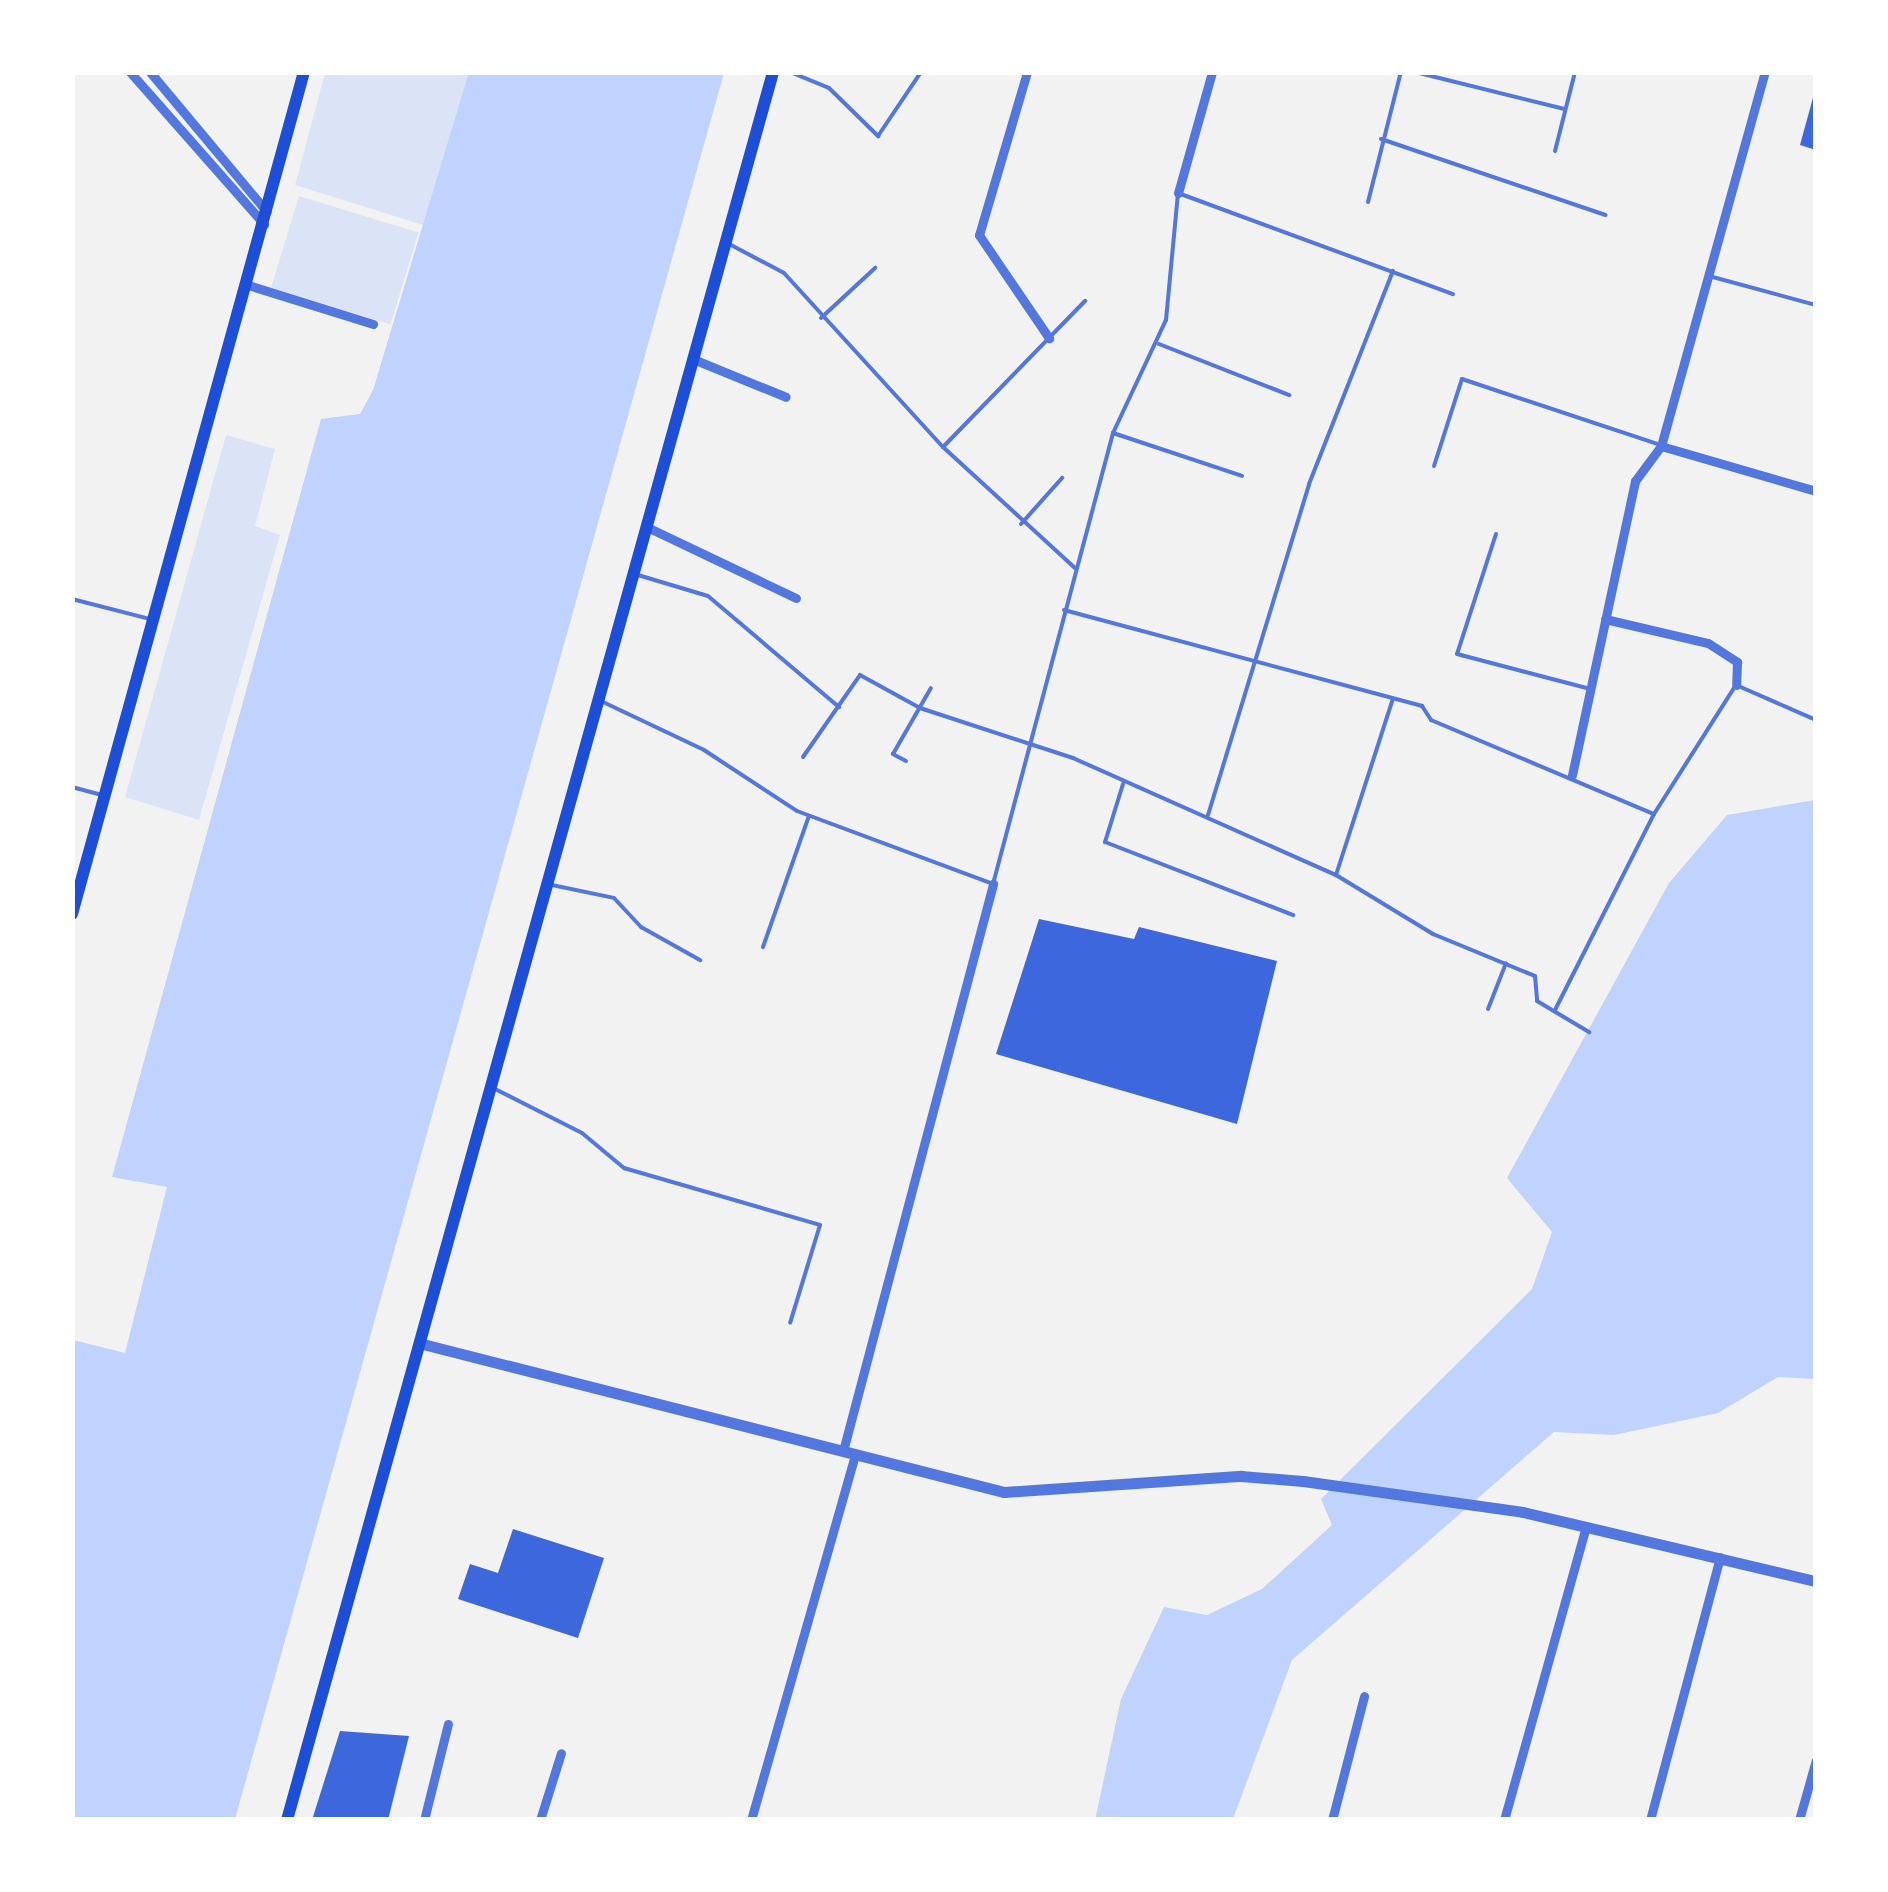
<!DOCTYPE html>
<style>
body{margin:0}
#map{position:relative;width:1888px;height:1892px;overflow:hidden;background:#f2f2f2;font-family:"Noto Sans",sans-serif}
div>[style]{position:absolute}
.green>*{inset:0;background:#dbe4f7;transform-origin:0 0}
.water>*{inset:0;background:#bfd3fe}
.building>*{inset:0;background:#3d67dc}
.service>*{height:4px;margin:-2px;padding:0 2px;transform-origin:2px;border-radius:2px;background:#5277de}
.minor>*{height:9px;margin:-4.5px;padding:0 4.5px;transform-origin:4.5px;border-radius:4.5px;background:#5277de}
.tertiary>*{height:11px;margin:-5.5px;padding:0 5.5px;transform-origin:5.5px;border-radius:5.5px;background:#5277de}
.secondary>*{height:12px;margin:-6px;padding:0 6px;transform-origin:6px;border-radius:6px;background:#1d4ed8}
span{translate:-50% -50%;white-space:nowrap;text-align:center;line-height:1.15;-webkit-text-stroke:10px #fff;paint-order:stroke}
.frame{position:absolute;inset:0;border:75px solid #fff;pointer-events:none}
</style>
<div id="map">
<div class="green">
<div style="clip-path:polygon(325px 73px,469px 73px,426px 226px,295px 185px)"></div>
<div style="left:299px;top:196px;width:125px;height:96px;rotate:17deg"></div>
<div style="clip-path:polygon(226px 435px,275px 449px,255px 526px,280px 535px,199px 820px,125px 797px)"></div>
</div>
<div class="water">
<div style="clip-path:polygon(469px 72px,724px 73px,235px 1819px,73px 1819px,73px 1340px,125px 1353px,167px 1187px,112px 1177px,321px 419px,360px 414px,373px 390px)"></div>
<div style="clip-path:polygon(1815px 800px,1815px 1379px,1778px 1377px,1718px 1413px,1614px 1435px,1554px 1432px,1292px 1660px,1233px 1819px,1095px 1820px,1121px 1699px,1164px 1607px,1207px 1615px,1262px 1589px,1332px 1525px,1321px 1499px,1532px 1289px,1552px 1232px,1507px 1178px,1669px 883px,1727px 815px)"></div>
</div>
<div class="building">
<div style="clip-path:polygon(1814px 94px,1816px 94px,1816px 150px,1800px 145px)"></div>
<div style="clip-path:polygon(1039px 919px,1134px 939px,1139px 927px,1277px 961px,1237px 1124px,996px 1054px)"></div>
<div style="clip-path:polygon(513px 1529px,604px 1558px,578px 1638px,458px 1599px,470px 1564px,498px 1573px)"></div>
<div style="clip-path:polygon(340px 1731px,409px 1736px,388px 1820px,312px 1820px)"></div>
</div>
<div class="service">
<div style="left:790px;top:72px;width:42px;rotate:22.3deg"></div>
<div style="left:829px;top:88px;width:69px;rotate:44.4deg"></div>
<div style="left:878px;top:136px;width:77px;rotate:-56.1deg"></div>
<div style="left:1415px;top:72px;width:154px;rotate:13.9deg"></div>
<div style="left:1381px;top:139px;width:237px;rotate:18.7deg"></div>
<div style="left:1555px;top:151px;width:81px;rotate:-75.8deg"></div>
<div style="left:1368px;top:202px;width:134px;rotate:-75.8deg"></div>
<div style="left:731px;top:245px;width:60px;rotate:27.8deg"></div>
<div style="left:784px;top:273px;width:236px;rotate:47.6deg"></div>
<div style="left:943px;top:447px;width:179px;rotate:42.5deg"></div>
<div style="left:1709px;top:276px;width:111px;rotate:15.2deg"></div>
<div style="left:821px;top:318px;width:74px;rotate:-42.8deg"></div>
<div style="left:1159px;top:344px;width:140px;rotate:21.4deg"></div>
<div style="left:1113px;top:433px;width:136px;rotate:18.4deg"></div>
<div style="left:943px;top:447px;width:204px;rotate:-45.8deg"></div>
<div style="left:1434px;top:466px;width:91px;rotate:-72.2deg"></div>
<div style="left:1462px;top:379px;width:209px;rotate:18.4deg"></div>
<div style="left:1021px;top:524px;width:62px;rotate:-48.3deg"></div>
<div style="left:1496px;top:534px;width:126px;rotate:108deg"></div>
<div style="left:1457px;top:654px;width:138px;rotate:14.7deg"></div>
<div style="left:638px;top:575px;width:73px;rotate:16.7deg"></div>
<div style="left:708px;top:596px;width:172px;rotate:40.3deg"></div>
<div style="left:72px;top:599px;width:81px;rotate:14.4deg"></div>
<div style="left:1064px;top:610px;width:371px;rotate:15deg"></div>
<div style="left:1422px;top:706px;width:17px;rotate:57deg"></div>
<div style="left:1431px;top:720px;width:242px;rotate:22.9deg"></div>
<div style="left:603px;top:702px;width:112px;rotate:25.4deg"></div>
<div style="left:704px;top:750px;width:111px;rotate:33.3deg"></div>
<div style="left:797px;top:811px;width:209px;rotate:20.4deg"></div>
<div style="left:993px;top:884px;width:467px;rotate:-75.1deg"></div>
<div style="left:1113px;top:433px;width:125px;rotate:-64.9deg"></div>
<div style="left:1166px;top:320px;width:128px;rotate:-84.6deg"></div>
<div style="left:1178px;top:193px;width:293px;rotate:20.2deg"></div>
<div style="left:803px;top:757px;width:100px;rotate:-55.2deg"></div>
<div style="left:860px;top:675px;width:68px;rotate:28.8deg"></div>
<div style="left:920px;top:708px;width:161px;rotate:18.1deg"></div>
<div style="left:1073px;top:758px;width:288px;rotate:24deg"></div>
<div style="left:1336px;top:875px;width:114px;rotate:31.3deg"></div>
<div style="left:1433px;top:934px;width:110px;rotate:22.4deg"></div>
<div style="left:1535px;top:976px;width:25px;rotate:85deg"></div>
<div style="left:1537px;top:1001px;width:61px;rotate:30.8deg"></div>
<div style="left:906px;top:761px;width:15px;rotate:-152deg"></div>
<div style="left:893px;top:754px;width:76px;rotate:-60.1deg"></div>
<div style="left:1123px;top:784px;width:61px;rotate:107.2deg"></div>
<div style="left:1105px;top:842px;width:202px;rotate:21.2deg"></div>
<div style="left:72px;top:787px;width:30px;rotate:15deg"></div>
<div style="left:1208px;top:815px;width:346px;rotate:-73deg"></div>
<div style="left:1309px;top:484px;width:229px;rotate:-68.5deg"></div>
<div style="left:1336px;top:875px;width:185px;rotate:-72.1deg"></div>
<div style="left:552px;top:885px;width:63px;rotate:11.8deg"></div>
<div style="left:614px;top:898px;width:40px;rotate:47deg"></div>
<div style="left:641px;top:927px;width:68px;rotate:29.2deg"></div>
<div style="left:763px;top:947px;width:139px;rotate:-70.7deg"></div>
<div style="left:1488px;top:1009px;width:49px;rotate:-68.6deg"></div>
<div style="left:1555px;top:1010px;width:220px;rotate:-63.2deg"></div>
<div style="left:1654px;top:814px;width:153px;rotate:-57.6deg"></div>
<div style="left:1736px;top:685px;width:87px;rotate:23.6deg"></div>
<div style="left:495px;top:1089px;width:97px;rotate:26.8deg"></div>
<div style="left:582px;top:1133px;width:55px;rotate:39.8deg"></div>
<div style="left:624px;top:1168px;width:204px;rotate:16.2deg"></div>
<div style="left:820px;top:1225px;width:102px;rotate:107deg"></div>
</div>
<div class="minor">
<div style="left:130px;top:72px;width:203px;rotate:48.6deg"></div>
<div style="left:150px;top:72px;width:182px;rotate:50.1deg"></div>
<div style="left:1027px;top:72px;width:170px;rotate:106.4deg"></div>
<div style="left:979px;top:235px;width:125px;rotate:55.8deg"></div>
<div style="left:1178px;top:193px;width:126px;rotate:-74.3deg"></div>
<div style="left:248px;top:285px;width:131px;rotate:17.3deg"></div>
<div style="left:693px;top:359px;width:100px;rotate:22.2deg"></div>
<div style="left:1661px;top:446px;width:161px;rotate:16.2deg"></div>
<div style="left:647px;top:527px;width:165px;rotate:25.5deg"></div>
<div style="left:1605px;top:619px;width:106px;rotate:13.1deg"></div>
<div style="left:1708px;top:643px;width:35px;rotate:33deg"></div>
<div style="left:1737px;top:662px;width:23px;rotate:92deg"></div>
<div style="left:1572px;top:775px;width:301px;rotate:-77.9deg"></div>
<div style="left:1635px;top:481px;width:44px;rotate:-53.4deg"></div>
<div style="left:1661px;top:446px;width:388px;rotate:-74.5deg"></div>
<div style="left:843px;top:1451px;width:587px;rotate:-75.18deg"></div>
<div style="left:424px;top:1820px;width:99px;rotate:-76deg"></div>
<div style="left:540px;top:1820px;width:70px;rotate:-72.6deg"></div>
<div style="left:751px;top:1820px;width:380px;rotate:-74.1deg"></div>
<div style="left:1332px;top:1820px;width:128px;rotate:-75.5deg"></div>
<div style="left:1504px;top:1820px;width:305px;rotate:-74.4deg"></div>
<div style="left:1650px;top:1820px;width:272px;rotate:-75.1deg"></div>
<div style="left:1799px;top:1820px;width:62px;rotate:-74.2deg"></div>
</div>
<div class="tertiary">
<div style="left:419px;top:1343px;width:604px;rotate:14.29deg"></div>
<div style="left:1004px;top:1492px;width:238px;rotate:-3.9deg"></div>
<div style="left:1241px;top:1476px;width:62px;rotate:4.6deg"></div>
<div style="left:1303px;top:1481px;width:222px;rotate:8deg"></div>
<div style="left:1523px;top:1512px;width:301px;rotate:13.3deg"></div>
</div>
<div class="secondary">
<div style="left:72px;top:914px;width:873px;rotate:-74.6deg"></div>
<div style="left:287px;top:1820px;width:1814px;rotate:-74.46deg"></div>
</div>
<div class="frame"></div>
</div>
